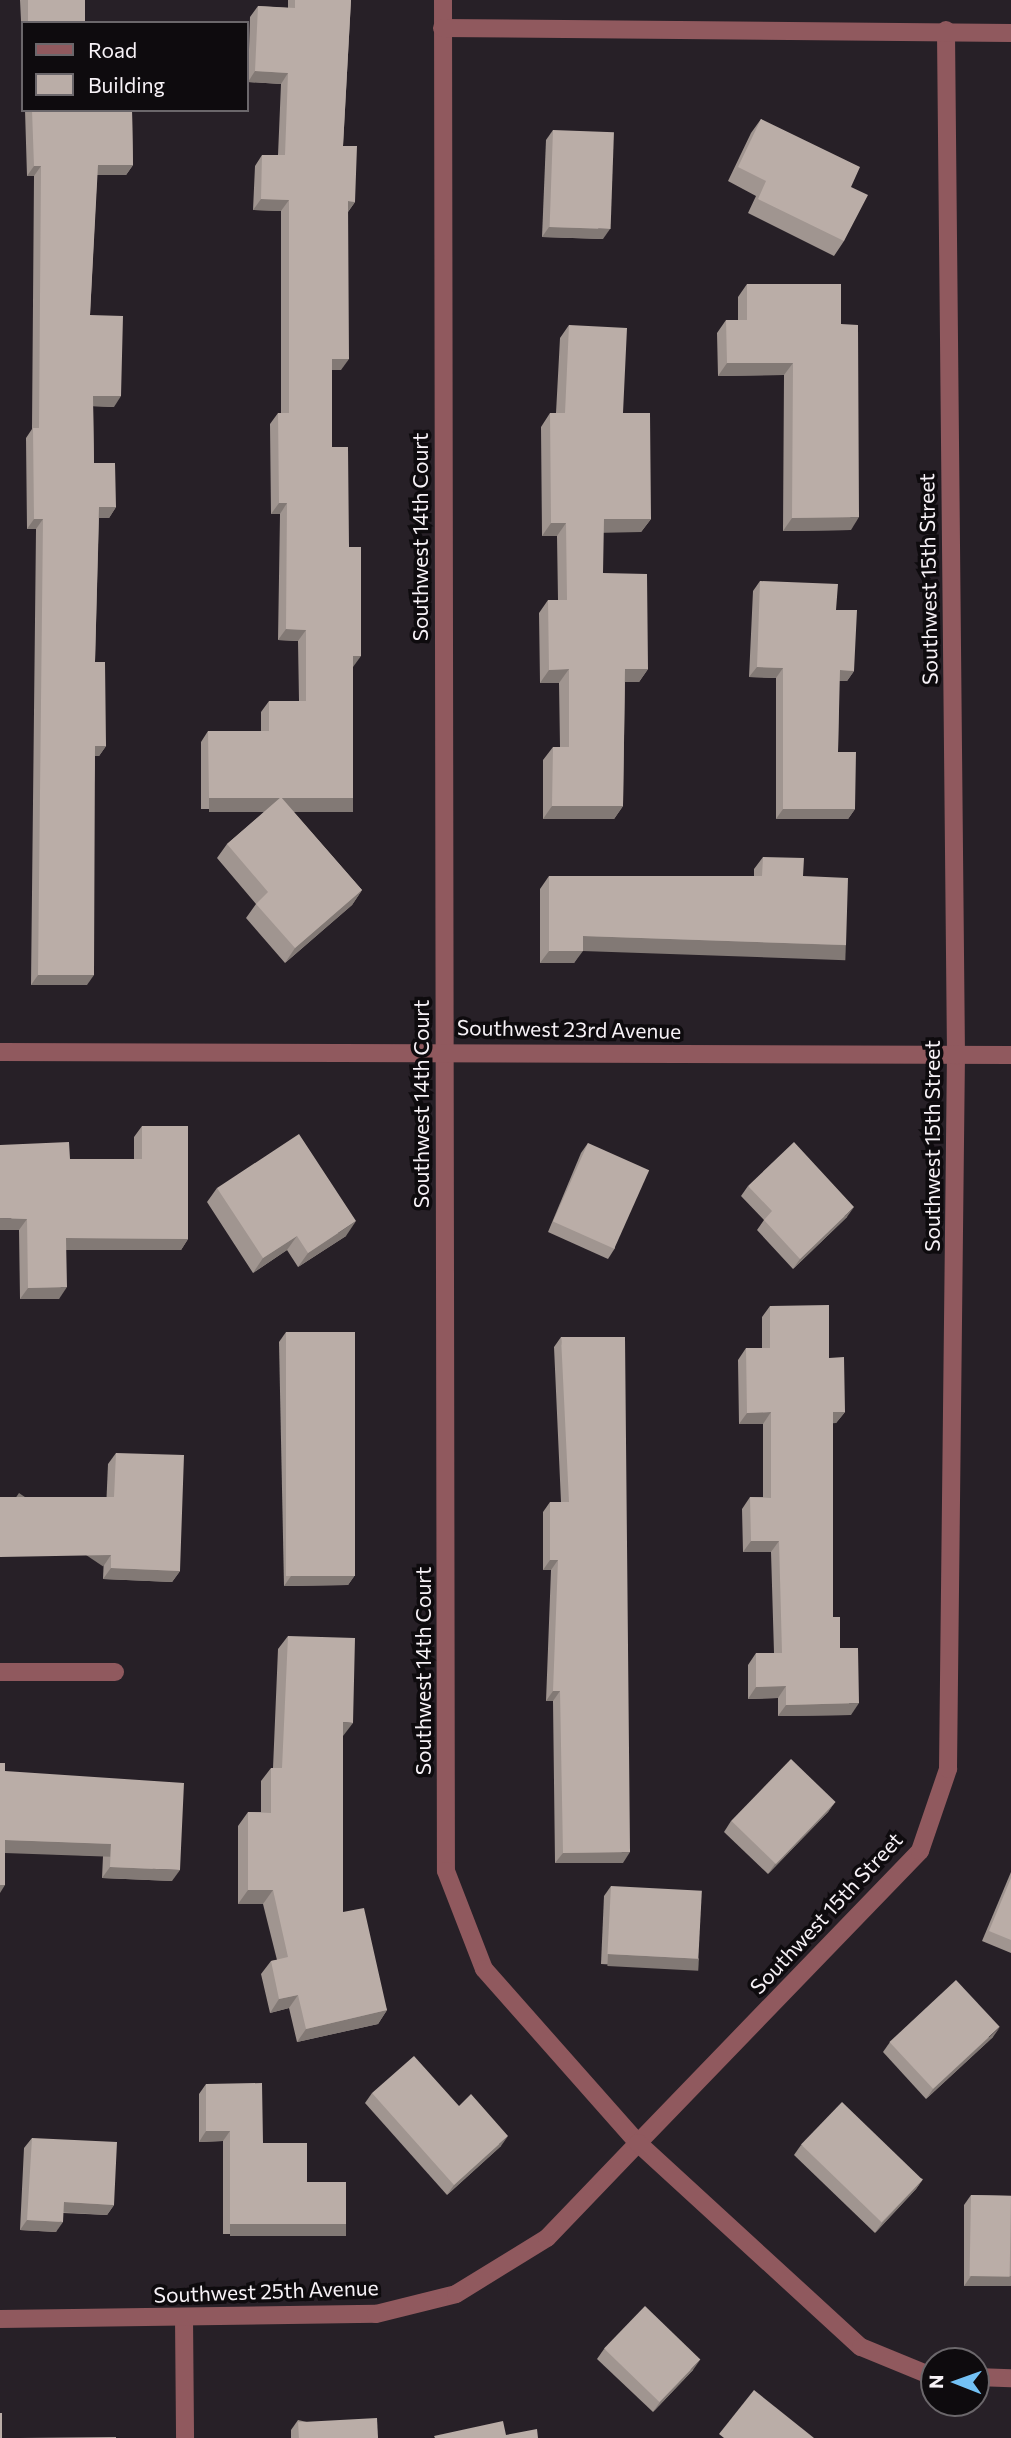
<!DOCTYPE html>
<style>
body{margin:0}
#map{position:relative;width:1011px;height:2438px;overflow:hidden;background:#272027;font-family:Commissioner,sans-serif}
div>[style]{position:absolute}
.minor>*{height:18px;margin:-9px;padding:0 9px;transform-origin:9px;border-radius:9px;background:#90595e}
.wall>*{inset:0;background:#a09590}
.shaded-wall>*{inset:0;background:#827975;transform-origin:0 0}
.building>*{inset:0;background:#baada7;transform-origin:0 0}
span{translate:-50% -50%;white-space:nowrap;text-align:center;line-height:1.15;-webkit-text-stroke:7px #0e0b0e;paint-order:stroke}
.street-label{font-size:21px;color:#f7f2f7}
.legend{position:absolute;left:21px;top:21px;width:228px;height:91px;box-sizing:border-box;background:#0e0b0e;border:2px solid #6b676b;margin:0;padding:9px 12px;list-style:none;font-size:21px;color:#f7f2f7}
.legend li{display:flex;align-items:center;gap:14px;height:35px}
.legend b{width:35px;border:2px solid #6b676b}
.north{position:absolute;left:920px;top:2347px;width:70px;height:70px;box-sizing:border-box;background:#0e0b0e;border:2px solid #6b676b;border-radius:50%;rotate:271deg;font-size:19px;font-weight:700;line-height:28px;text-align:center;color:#f7f2f7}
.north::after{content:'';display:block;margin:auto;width:24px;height:32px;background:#73c1f5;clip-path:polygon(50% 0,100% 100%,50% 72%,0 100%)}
</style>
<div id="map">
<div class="minor">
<div style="left:443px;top:0;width:1871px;rotate:89.91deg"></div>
<div style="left:446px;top:1871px;width:105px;rotate:68.8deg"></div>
<div style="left:484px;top:1969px;width:232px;rotate:48.5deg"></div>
<div style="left:638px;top:2143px;width:406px;rotate:-46deg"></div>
<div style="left:920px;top:1851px;width:87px;rotate:-71.1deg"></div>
<div style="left:948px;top:1769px;width:713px;rotate:-89.36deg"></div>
<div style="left:956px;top:1056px;width:1026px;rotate:-90.56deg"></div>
<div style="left:442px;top:28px;width:569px;rotate:0.5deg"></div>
<div style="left:0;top:1052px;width:1011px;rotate:0.17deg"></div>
<div style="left:0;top:1672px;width:115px"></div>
<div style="left:184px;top:2317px;width:121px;rotate:89.5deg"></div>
<div style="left:0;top:2319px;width:376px;rotate:-0.8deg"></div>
<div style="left:376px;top:2314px;width:82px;rotate:-14deg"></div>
<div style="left:456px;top:2294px;width:107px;rotate:-31.6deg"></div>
<div style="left:547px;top:2238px;width:132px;rotate:-46.2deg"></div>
<div style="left:638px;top:2143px;width:302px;rotate:42.5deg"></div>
<div style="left:861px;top:2347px;width:79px;rotate:22.3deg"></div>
<div style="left:976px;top:2377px;width:35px;rotate:2deg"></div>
</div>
<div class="wall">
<div style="clip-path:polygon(20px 0,85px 0,85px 23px,23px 23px,23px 62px)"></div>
<div style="clip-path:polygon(288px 0,351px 0,343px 146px,355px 202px,348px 212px,341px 370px,332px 370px,332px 447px,349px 547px,353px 667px,345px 809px,291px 809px,362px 890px,352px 905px,285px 963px,246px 918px,256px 904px,217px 858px,227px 844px,268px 809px,201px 809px,201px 742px,208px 731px,261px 731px,261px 712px,269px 701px,299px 701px,298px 641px,278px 640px,280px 514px,271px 514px,270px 424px,278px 413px,281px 413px,281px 211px,253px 210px,255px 166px,262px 155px,278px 155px,281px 84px,248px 82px,250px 17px,258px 6px,288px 8px)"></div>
<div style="clip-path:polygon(25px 110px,132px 110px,133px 165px,126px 175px,97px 175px,90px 315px,114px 407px,93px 406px,94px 463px,116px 507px,109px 518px,99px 518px,95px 662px,106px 746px,99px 756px,95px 756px,87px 985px,31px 985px,36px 529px,27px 529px,26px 438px,32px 429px,34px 176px,27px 176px)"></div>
<div style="clip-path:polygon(761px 119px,851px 187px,844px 241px,834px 256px,748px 213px,756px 196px,728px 181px,751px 133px)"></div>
<div style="clip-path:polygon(553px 130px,603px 239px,542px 237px,546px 140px)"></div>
<div style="clip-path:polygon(747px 284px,841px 324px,851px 530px,783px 531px,784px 375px,718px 376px,717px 333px,726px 320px,738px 320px,738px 297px)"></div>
<div style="clip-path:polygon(569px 325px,623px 413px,651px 519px,641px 532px,603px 532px,603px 573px,648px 669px,639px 682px,625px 682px,623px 806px,614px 819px,543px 819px,543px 760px,553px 747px,560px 747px,559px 683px,540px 683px,539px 613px,548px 600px,558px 600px,557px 536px,542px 536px,541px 427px,550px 413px,556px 413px,560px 338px)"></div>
<div style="clip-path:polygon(760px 581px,836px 610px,854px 671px,847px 681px,839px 681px,838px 752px,855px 809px,848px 819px,776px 819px,776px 678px,749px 677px,753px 591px)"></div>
<div style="clip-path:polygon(763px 857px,803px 876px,846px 945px,837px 958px,583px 949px,574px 963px,540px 963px,540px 889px,549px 876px,754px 876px,754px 869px)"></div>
<div style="clip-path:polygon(142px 1126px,188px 1239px,181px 1250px,66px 1250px,59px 1299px,20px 1299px,19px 1230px,0 1230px,70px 1159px,134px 1159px,134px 1137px)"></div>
<div style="clip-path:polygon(588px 1143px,615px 1248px,608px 1259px,548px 1232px,581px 1153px)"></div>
<div style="clip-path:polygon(748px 1186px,847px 1217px,793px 1269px,757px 1230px,764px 1220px,741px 1196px)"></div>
<div style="clip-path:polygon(217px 1188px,346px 1236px,298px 1267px,287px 1250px,253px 1273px,207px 1202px)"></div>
<div style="clip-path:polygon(770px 1306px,829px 1358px,845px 1412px,836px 1423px,833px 1423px,833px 1617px,840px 1648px,851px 1715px,778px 1716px,778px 1698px,748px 1699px,748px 1665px,756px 1653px,774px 1653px,771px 1552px,743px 1552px,742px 1509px,750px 1497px,763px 1497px,763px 1424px,739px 1424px,738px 1360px,746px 1348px,762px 1348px,762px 1317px)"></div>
<div style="clip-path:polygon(286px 1332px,355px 1575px,348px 1585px,284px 1586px,279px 1342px)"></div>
<div style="clip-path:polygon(561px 1337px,623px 1863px,555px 1863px,553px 1701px,546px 1701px,551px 1570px,543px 1570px,543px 1512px,550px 1502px,561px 1502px,554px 1347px)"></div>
<div style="clip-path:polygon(116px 1453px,180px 1571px,172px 1582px,103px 1579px,108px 1464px)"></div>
<div style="clip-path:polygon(288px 1636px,343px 1736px,343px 1912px,387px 2010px,378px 2024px,297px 2042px,289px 2008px,270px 2013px,261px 1974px,271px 1961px,277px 1960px,263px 1904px,238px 1904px,238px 1826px,248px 1812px,261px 1812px,261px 1781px,271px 1768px,273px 1768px,278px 1649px)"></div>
<div style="clip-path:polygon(5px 1771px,172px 1881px,102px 1878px,103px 1856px,5px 1852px)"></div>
<div style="clip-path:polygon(835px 1802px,828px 1812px,768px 1874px,724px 1832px,731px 1821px)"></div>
<div style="clip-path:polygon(1011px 1872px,1011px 1953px,982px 1941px)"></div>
<div style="clip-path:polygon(611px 1886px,699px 1959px,692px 1969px,601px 1964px,604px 1896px)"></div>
<div style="clip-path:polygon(993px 2037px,926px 2099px,883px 2052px,890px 2042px)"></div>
<div style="clip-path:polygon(206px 2084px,263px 2143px,307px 2182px,346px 2224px,339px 2234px,223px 2234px,223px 2141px,199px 2142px,199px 2094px)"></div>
<div style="clip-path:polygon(372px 2093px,459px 2106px,501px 2146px,447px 2195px,365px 2103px)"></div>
<div style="clip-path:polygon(32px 2138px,114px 2205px,107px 2215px,63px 2213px,56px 2232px,20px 2230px,24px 2148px)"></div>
<div style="clip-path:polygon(801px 2145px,923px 2179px,916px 2189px,875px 2233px,794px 2155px)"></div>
<div style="clip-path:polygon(971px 2195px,1011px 2196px,1011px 2286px,964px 2286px,964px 2205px)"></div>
<div style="clip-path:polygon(604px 2349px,693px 2370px,653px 2412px,597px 2359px)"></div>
<div style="clip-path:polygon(298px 2420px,378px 2438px,291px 2438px,291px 2430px)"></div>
</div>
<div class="shaded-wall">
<div style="clip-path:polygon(255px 71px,288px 73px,281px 84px,248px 82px)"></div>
<div style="clip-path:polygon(98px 165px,133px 165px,126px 175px,91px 175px)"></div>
<div style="clip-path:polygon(34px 166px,41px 166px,34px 176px,27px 176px)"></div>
<div style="clip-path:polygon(261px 199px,289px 200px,281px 211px,253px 210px)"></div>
<div style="clip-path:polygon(348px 201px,355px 202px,347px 213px)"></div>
<div style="clip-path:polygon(549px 227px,610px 229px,603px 239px,542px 237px)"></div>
<div style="clip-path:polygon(332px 359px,349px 359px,341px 370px,324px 370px)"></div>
<div style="clip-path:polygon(727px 363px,793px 363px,784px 375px,718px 376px)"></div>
<div style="clip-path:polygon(93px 396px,121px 396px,114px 407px,86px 406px)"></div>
<div style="clip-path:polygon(279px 503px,287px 503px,280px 514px,271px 514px)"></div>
<div style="clip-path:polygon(99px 507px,116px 507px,109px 518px,92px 518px)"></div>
<div style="clip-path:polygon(859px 517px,851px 530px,783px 531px,792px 518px)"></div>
<div style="clip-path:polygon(34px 519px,43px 519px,36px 529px,27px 529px)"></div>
<div style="clip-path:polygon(604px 519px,651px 519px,641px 532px,594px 533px)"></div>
<div style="clip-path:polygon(551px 523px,566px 523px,557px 536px,542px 536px)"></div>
<div style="clip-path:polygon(286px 629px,306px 630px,298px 641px,278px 640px)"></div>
<div style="clip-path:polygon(353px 656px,361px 656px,353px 667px)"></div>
<div style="clip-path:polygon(757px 667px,783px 668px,776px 678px,749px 677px)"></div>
<div style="clip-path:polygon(569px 669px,559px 683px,540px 683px,549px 670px)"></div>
<div style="clip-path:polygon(625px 669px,648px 669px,639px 682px,615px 682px)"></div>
<div style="clip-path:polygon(840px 670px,854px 671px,847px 681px,833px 681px)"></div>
<div style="clip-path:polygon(95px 746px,106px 746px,99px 756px,88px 756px)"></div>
<div style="left:209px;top:798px;width:144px;height:14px"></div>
<div style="clip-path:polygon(552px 806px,623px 806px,614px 819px,543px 819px)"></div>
<div style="clip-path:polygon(783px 809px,855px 809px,848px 819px,776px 819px)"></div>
<div style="clip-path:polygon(362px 890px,352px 905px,285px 963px,295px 948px)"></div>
<div style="left:583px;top:936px;width:263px;height:15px;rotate:2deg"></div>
<div style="clip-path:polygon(549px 951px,583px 951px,574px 963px,540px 963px)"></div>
<div style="clip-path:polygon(38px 975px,94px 975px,87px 985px,31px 985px)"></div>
<div style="clip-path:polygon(854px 1207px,847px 1217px,793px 1269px,800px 1259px)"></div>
<div style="clip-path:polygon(0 1218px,27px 1219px,19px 1230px,0 1230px)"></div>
<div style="clip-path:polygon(356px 1221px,346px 1236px,298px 1267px,308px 1253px)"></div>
<div style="clip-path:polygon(297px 1236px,287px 1250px,253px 1273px,263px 1258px)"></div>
<div style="clip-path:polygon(66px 1238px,188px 1239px,181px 1250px,58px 1250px)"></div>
<div style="clip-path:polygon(67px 1287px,59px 1299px,20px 1299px,28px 1288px)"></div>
<div style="clip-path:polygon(771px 1412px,763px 1424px,739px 1424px,747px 1413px)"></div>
<div style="clip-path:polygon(833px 1412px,845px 1412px,836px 1423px,824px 1424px)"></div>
<div style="clip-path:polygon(751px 1541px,779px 1541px,771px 1552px,743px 1552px)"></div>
<div style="left:111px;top:1555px;width:14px;height:111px;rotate:124deg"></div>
<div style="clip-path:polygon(550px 1560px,558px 1560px,551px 1570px,543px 1570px)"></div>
<div style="clip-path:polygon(111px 1568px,180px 1571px,172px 1582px,103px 1579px)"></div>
<div style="clip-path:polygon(355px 1575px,348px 1585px,284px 1586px,291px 1576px)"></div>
<div style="clip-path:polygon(786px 1686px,778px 1698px,748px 1699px,756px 1687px)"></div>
<div style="clip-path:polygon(553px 1691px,560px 1691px,553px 1701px,546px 1701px)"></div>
<div style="clip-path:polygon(859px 1703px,851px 1715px,778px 1716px,786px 1705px)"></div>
<div style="clip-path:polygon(343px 1722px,353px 1723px,343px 1736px)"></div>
<div style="clip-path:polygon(835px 1802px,828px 1812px,768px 1874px,775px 1864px)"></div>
<div style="left:5px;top:1840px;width:106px;height:13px;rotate:2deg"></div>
<div style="clip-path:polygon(630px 1852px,623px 1863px,555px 1863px,563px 1853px)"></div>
<div style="clip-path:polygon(110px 1867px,180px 1870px,172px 1881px,102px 1878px)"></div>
<div style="clip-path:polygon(0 1885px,5px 1885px,0 1893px)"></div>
<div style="clip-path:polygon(248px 1890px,273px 1890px,263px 1904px,238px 1904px)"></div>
<div style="left:608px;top:1954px;width:91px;height:12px;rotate:3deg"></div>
<div style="clip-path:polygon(298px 1995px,289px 2008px,270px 2013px,279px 1999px)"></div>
<div style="clip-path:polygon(387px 2010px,378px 2024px,297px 2042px,306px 2029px)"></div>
<div style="clip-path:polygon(1000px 2027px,993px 2037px,926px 2099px,933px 2089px)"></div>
<div style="clip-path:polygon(206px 2131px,230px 2131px,223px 2141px,199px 2142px)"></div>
<div style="clip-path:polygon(508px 2136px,501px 2146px,447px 2195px,454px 2185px)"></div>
<div style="clip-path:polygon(923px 2179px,916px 2189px,875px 2233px,882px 2223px)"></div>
<div style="clip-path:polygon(64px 2202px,114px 2205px,107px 2215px,57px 2212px)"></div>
<div style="clip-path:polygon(27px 2220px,63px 2222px,56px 2232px,20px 2230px)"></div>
<div style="left:230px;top:2224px;width:116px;height:12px"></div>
<div style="clip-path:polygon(971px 2276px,1011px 2276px,1011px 2286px,964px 2286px)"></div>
<div style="clip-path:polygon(700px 2360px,693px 2370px,653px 2412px,660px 2402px)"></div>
</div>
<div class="building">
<div style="left:28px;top:0;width:57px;height:23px"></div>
<div style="clip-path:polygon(295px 0,351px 0,343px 146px,357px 146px,355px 202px,348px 201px,349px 359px,332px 359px,332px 447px,348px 447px,349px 547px,361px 547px,361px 656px,353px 656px,353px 798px,209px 798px,208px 731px,269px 731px,269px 701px,306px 701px,306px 630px,286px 629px,287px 503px,279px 503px,278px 413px,289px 413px,289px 200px,261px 199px,262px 155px,285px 155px,288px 73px,255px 71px,258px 6px,295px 8px)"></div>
<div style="clip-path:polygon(32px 110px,132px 110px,133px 165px,98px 165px,90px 315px,123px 316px,121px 396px,93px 396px,94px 463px,115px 463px,116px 507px,99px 507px,95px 662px,105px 662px,106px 746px,95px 746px,94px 975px,38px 975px,43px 519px,34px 519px,33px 428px,39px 428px,41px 166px,34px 166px)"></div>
<div style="clip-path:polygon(761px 119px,860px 167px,851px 187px,868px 195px,844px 241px,758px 199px,766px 181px,738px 167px)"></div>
<div style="left:553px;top:130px;width:61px;height:97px;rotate:2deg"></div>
<div style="clip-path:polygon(747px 284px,841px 284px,841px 324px,858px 325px,859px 517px,792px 518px,793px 363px,727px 363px,726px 320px,747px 320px)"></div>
<div style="clip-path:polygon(569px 325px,627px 328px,623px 413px,650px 413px,651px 519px,604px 519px,603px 573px,647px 574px,648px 669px,625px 669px,623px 806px,552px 806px,553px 747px,569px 747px,569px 669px,549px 670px,548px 600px,567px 600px,566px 523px,551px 523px,550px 413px,565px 413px)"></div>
<div style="clip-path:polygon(760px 581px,838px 584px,836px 610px,857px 610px,854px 671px,840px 670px,838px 752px,856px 752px,855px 809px,783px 809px,783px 668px,757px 667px)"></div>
<div style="clip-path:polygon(281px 797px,362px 890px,295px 948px,256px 904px,268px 892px,227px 844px)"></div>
<div style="clip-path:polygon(763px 857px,804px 858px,803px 876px,848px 878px,846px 945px,583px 936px,583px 951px,549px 951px,549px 876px,762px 876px)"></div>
<div style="clip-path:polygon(142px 1126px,188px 1126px,188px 1239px,66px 1238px,67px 1287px,28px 1288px,27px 1219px,0 1218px,0 1145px,69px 1142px,70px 1159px,142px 1159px)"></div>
<div style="clip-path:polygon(299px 1134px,356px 1221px,308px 1253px,297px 1236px,263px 1258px,217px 1188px)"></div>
<div style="clip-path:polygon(794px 1142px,854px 1207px,800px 1259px,764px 1220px,772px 1211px,748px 1186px)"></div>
<div style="left:588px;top:1143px;width:67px;height:86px;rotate:24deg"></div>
<div style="clip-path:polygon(829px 1305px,829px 1358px,844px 1357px,845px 1412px,833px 1412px,833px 1617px,840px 1617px,840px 1648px,858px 1648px,859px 1703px,786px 1705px,786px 1686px,756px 1687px,756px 1653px,782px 1653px,779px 1541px,751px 1541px,750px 1497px,771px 1498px,771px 1412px,747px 1413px,746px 1348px,770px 1348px,770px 1306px)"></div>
<div style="left:286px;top:1332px;width:69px;height:244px"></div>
<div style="clip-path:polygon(561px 1337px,625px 1337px,630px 1852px,563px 1853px,560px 1691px,553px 1691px,558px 1560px,550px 1560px,550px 1502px,569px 1502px)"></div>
<div style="clip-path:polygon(116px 1453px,184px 1455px,180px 1571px,111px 1568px,111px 1555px,0 1557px,0 1497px,114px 1497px)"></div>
<div style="clip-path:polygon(288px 1636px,355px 1638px,353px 1723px,343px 1722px,343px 1912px,364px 1908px,387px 2010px,306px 2029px,298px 1995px,279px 1999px,271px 1961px,288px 1957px,273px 1890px,248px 1890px,248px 1812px,271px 1813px,271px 1768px,282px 1768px)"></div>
<div style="left:791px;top:1759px;width:62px;height:86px;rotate:44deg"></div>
<div style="clip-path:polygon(0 1763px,5px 1763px,5px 1771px,184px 1783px,180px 1870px,110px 1867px,111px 1844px,5px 1840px,5px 1885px,0 1885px)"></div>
<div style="clip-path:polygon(1011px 1878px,1011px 1940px,989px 1931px)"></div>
<div style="left:611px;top:1886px;width:91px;height:68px;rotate:3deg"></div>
<div style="left:956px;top:1980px;width:64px;height:91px;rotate:47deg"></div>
<div style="clip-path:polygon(414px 2056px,459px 2106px,471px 2094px,508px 2136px,454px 2185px,372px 2093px)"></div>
<div style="clip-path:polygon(262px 2083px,263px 2143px,307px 2143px,307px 2182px,346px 2182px,346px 2224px,230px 2224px,230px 2131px,206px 2131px,206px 2084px)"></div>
<div style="left:842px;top:2102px;width:112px;height:59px;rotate:44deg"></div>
<div style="clip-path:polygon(32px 2138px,117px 2142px,114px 2205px,64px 2202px,63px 2222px,27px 2220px)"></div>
<div style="left:971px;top:2195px;width:40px;height:81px;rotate:1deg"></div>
<div style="left:645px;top:2306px;width:77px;height:59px;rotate:44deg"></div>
<div style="clip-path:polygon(754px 2390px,814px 2438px,724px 2438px,719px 2434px)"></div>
<div style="left:0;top:2413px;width:2px;height:25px"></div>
<div style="left:377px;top:2418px;width:20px;height:79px;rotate:87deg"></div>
<div style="clip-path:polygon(503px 2421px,506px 2435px,537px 2429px,538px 2438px,435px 2438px,434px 2436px)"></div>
<div style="clip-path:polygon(116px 2437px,116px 2438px,20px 2438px)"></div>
</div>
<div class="street-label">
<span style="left:420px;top:537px;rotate:-90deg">Southwest 14th Court</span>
<span style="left:928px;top:579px;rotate:-91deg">Southwest 15th Street</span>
<span style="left:569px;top:1029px;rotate:1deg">Southwest 23rd Avenue</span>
<span style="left:421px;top:1104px;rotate:-90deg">Southwest 14th Court</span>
<span style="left:932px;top:1146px;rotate:-90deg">Southwest 15th Street</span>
<span style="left:423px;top:1671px;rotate:-90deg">Southwest 14th Court</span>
<span style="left:826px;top:1913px;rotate:-47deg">Southwest 15th Street</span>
<span style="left:266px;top:2291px;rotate:-2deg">Southwest 25th Avenue</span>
</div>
<ul class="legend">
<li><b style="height:9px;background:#90595e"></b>Road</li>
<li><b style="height:19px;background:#baada7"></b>Building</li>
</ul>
<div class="north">N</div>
</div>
